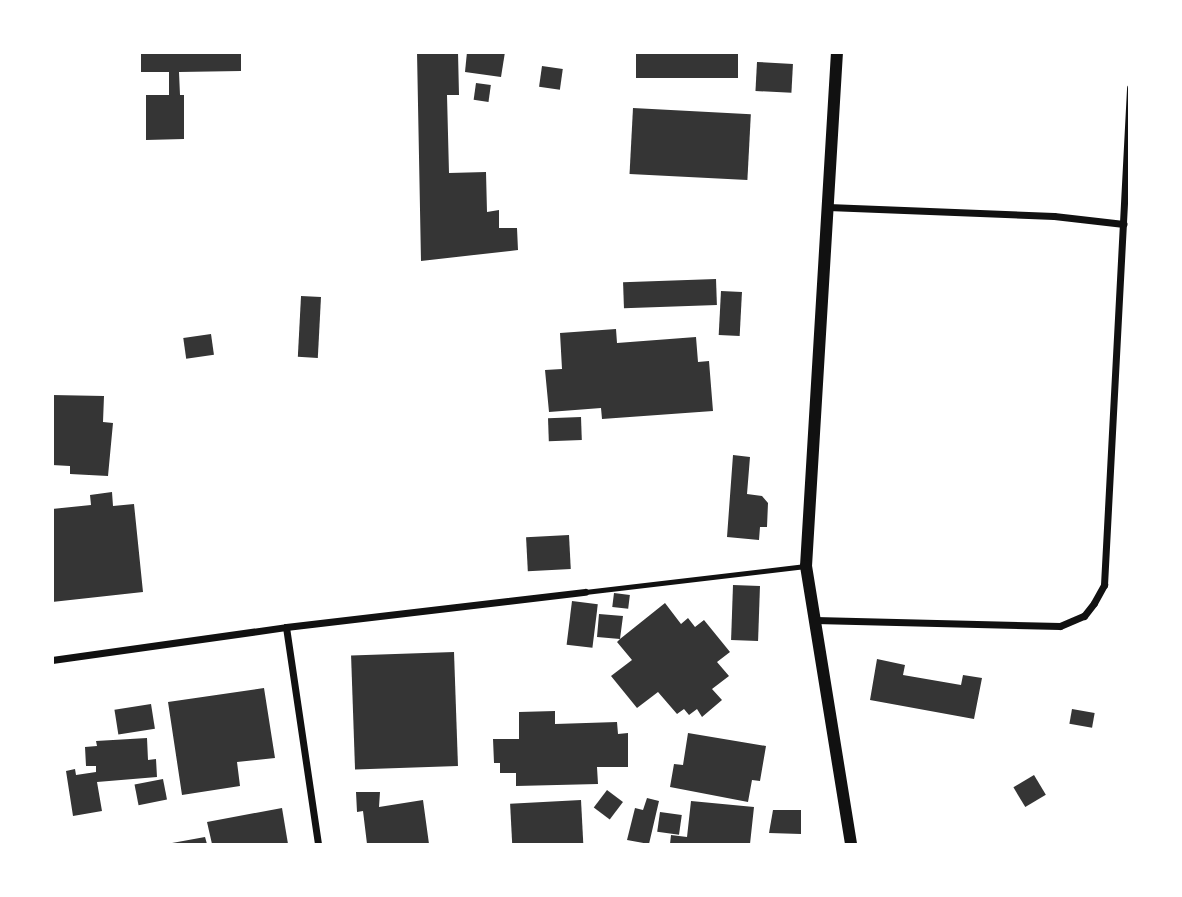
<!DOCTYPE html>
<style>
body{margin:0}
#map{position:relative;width:1182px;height:897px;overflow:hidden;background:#fff;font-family:"Open Sans",sans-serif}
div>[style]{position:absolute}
.building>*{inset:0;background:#353535;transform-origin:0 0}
.service>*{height:5px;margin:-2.5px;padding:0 2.5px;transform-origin:2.5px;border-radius:2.5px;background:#111}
.minor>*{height:7px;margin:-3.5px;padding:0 3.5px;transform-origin:3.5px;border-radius:3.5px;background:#111}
.tertiary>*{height:12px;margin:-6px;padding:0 6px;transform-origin:6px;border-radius:6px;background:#111}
span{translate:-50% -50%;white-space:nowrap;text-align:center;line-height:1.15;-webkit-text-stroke:6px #fff;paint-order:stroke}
.frame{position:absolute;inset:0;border:54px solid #fff;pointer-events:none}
</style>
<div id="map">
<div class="building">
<div style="clip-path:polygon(141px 52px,241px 52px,241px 71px,179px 72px,180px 95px,184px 95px,184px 139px,146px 140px,146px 95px,169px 95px,169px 72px,141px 72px)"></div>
<div style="clip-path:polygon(417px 52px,458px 52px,459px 95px,447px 95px,449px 173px,486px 172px,487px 212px,499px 210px,499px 228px,517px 228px,518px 250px,421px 261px)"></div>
<div style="clip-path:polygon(467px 52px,505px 52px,501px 77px,465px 72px)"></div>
<div style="left:636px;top:52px;width:102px;height:26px"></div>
<div style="left:757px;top:62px;width:36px;height:29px;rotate:3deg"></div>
<div style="left:542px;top:66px;width:21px;height:21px;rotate:8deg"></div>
<div style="left:476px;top:83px;width:15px;height:17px;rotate:8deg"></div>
<div style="left:633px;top:108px;width:118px;height:66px;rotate:3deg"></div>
<div style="left:716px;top:279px;width:26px;height:93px;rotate:88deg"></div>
<div style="left:721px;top:291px;width:21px;height:44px;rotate:3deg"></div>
<div style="left:321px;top:297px;width:61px;height:20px;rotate:93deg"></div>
<div style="clip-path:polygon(616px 329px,617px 343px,696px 337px,698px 362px,709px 361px,713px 411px,602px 419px,601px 408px,549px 412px,545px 370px,562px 369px,560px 333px)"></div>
<div style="left:211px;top:334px;width:21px;height:28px;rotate:82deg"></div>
<div style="clip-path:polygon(52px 395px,104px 396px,103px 422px,113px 423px,108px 476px,70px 474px,70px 466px,52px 465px)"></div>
<div style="left:581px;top:417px;width:23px;height:33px;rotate:88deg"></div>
<div style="clip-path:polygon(733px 455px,750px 457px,747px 494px,762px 496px,768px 503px,767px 527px,760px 527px,759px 540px,727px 537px)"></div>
<div style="clip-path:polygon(112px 492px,113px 506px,134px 504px,143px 592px,52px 602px,52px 509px,91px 505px,90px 495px)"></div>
<div style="left:569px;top:535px;width:34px;height:43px;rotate:87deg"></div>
<div style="left:733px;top:585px;width:27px;height:55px;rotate:2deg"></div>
<div style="left:614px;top:593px;width:16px;height:14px;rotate:7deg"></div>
<div style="left:572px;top:601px;width:26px;height:44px;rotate:7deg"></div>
<div style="clip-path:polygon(665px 603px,681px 624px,688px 618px,695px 627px,704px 620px,730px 652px,717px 662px,729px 676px,712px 689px,722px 700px,702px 717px,697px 709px,689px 715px,684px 709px,677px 714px,658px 692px,637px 708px,611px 676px,632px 660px,617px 642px,620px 639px,597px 637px,599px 614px,623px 616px,620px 639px)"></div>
<div style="left:454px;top:652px;width:114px;height:103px;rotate:88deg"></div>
<div style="clip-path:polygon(877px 659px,905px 665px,903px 675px,961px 685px,963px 675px,982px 678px,974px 719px,870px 700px)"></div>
<div style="clip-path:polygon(264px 688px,275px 758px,237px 762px,240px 786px,182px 795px,168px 702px)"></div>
<div style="left:151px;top:704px;width:25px;height:37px;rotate:81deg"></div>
<div style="left:1072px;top:709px;width:23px;height:15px;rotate:10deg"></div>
<div style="clip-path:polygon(555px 711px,555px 724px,617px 722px,618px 734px,628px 733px,628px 767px,597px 767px,598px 784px,516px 786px,516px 773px,500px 773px,500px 763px,494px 763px,493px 739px,519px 739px,519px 712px)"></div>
<div style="clip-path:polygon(688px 733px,766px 746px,760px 781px,752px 780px,748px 802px,670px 787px,674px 764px,683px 765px)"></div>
<div style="clip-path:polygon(147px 738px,148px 760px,156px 759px,157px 777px,97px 782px,102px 811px,73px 816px,66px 771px,75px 769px,76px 775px,96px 772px,96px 766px,86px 766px,85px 747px,97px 746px,96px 741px)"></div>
<div style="left:1034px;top:775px;width:23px;height:24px;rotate:59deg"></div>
<div style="left:163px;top:779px;width:21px;height:29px;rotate:79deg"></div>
<div style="left:607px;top:790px;width:20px;height:22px;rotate:37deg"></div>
<div style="clip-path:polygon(356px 792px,380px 792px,379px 807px,423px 800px,429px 844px,367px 844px,363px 811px,357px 812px)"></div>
<div style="clip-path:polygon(647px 798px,659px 801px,649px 844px,627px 840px,635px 808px,643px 810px)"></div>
<div style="left:581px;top:800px;width:44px;height:71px;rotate:87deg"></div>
<div style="clip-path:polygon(691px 801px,754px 807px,750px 844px,670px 844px,671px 835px,687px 837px)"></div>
<div style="clip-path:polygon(282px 808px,288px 844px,212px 844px,207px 822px)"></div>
<div style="clip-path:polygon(773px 810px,801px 810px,801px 834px,769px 833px)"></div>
<div style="left:660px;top:812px;width:22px;height:20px;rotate:8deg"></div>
<div style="clip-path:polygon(205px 837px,207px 844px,172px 844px,172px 843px)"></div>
</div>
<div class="service">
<div style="left:585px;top:592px;width:222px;rotate:-6.7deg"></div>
</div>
<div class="minor">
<div style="left:828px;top:207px;width:226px;rotate:2.3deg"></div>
<div style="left:1054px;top:216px;width:70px;rotate:6.5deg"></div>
<div style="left:815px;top:620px;width:245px;rotate:1.4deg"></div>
<div style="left:1060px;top:626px;width:26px;rotate:-23deg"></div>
<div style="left:1084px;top:616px;width:16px;rotate:-52deg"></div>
<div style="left:1094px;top:603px;width:21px;rotate:-61deg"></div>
<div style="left:1104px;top:585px;width:498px;rotate:-87deg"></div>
<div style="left:286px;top:627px;width:219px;rotate:81.6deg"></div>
<div style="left:52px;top:660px;width:236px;rotate:-8deg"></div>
<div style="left:286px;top:627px;width:301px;rotate:-6.7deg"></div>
</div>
<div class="tertiary">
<div style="left:837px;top:52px;width:515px;rotate:93.45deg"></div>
<div style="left:806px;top:566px;width:282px;rotate:80.8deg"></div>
</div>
<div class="frame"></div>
</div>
